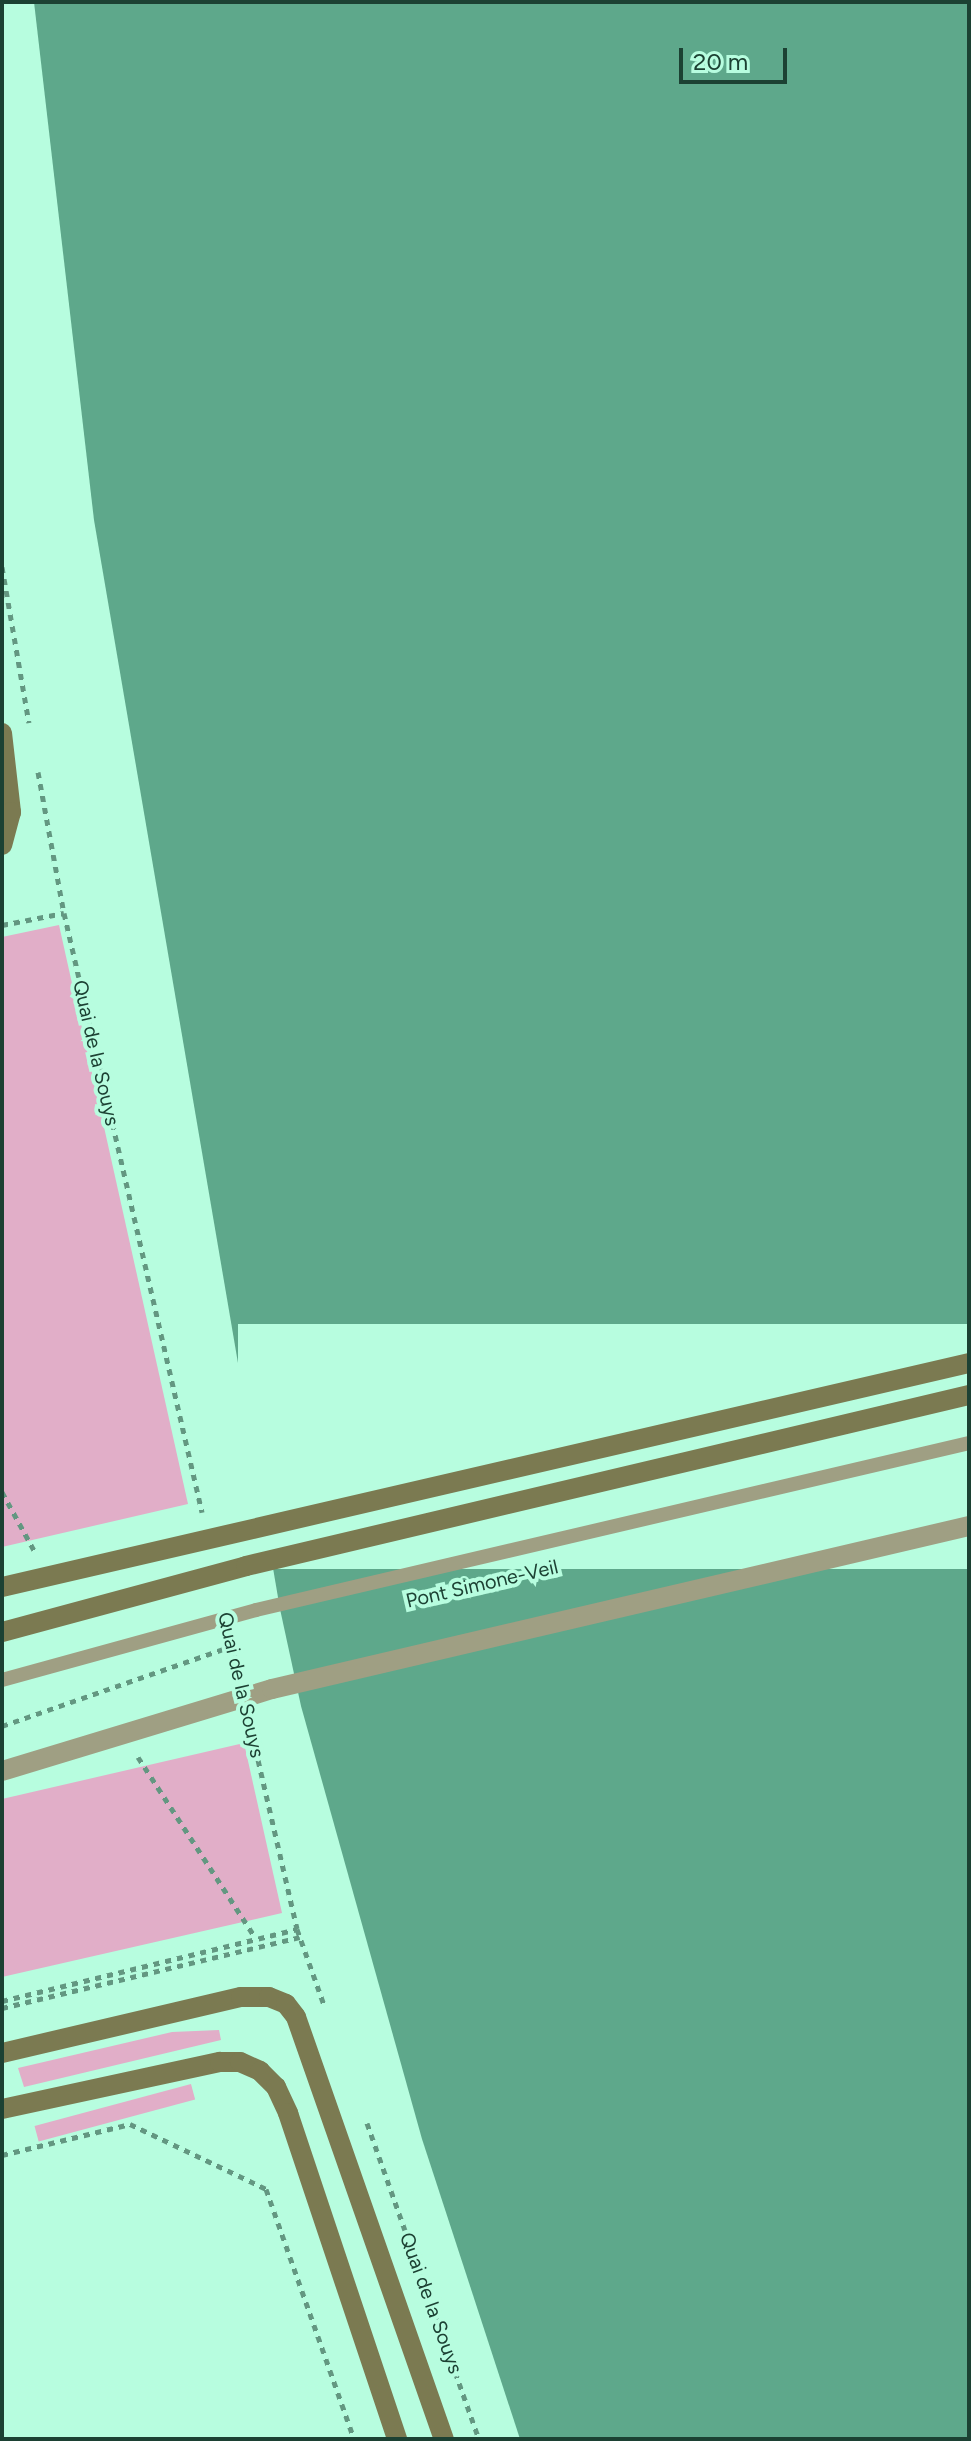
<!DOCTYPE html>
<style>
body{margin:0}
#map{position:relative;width:971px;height:2441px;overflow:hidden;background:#b7fddf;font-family:Figtree,sans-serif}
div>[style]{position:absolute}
.green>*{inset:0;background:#e1aec8;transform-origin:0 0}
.water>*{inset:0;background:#5ea88b}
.pier>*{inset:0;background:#b7fddf;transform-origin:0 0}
.path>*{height:5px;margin-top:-2.5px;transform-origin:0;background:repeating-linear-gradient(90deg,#639781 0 6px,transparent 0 12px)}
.service>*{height:14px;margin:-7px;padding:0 7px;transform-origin:7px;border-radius:7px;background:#9f9f83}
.pedestrian>*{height:20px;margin:-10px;padding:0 10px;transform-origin:10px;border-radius:10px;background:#9f9f83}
.secondary>*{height:20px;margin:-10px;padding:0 10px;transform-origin:10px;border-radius:10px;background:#7b7a51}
span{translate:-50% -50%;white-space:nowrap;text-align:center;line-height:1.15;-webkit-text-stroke:8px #b7fddf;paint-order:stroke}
.street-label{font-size:20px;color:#1c4133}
.frame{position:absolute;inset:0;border:4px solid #1c4133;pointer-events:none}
.scale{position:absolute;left:679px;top:48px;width:108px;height:36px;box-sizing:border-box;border:4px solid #1c4133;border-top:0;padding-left:10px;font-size:24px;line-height:28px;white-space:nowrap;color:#1c4133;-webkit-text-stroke:6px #b7fddf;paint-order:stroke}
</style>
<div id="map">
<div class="green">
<div style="clip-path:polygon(59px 925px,188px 1504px,2px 1547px,2px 937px)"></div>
<div style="clip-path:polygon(244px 1743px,282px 1913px,2px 1977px,2px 1799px)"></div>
<div style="clip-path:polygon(219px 2030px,221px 2040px,24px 2087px,18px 2068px,172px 2032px)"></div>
<div style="left:191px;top:2084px;width:16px;height:162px;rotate:75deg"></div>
</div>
<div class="water">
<div style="clip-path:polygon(34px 2px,969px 2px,969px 2439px,520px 2439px,422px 2139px,301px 1706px,280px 1609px,94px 520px)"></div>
</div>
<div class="pier">
<div style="left:969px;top:1324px;width:245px;height:731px;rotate:90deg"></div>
</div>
<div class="path">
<div style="left:2px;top:567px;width:158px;rotate:80.2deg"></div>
<div style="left:38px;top:772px;width:143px;rotate:79.6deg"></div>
<div style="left:64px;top:913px;width:615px;rotate:77.03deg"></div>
<div style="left:2px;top:925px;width:63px;rotate:-11deg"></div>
<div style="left:2px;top:1492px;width:68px;rotate:61.2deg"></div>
<div style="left:232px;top:1643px;width:30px;rotate:78deg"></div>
<div style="left:250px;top:1725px;width:209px;rotate:77deg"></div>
<div style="left:297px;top:1929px;width:81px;rotate:70.4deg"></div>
<div style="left:2px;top:1726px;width:247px;rotate:-19.2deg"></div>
<div style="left:138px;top:1757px;width:215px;rotate:57deg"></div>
<div style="left:2px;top:2001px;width:304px;rotate:-13.7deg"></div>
<div style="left:2px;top:2008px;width:306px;rotate:-13.4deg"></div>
<div style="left:367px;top:2123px;width:335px;rotate:70.5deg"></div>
<div style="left:2px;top:2155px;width:132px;rotate:-13.6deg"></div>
<div style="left:130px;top:2124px;width:151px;rotate:25.5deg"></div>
<div style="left:266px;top:2189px;width:265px;rotate:70.6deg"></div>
</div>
<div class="service">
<div style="left:2px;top:1680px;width:263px;rotate:-15.4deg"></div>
<div style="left:256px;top:1610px;width:732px;rotate:-13.18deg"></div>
</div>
<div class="pedestrian">
<div style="left:2px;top:1771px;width:282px;rotate:-16.9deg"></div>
<div style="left:272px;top:1689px;width:716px;rotate:-13.16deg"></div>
</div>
<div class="secondary">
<div style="left:2px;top:733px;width:80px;rotate:83.5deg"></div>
<div style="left:11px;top:812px;width:34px;rotate:105deg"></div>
<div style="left:2px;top:1587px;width:993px;rotate:-13.04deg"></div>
<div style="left:2px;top:1632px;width:253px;rotate:-15.1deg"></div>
<div style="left:246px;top:1566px;width:743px;rotate:-13.31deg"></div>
<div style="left:2px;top:2053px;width:245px;rotate:-13.2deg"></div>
<div style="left:241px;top:1997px;width:28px"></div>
<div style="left:269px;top:1997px;width:18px;rotate:22deg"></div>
<div style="left:286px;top:2004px;width:16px;rotate:52deg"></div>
<div style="left:296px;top:2017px;width:447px;rotate:70.7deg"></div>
<div style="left:2px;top:2109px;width:223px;rotate:-12.2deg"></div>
<div style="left:220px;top:2062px;width:20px"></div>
<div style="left:240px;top:2062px;width:22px;rotate:24deg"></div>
<div style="left:260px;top:2071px;width:23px;rotate:45deg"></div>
<div style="left:276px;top:2087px;width:29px;rotate:65deg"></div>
<div style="left:288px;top:2113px;width:344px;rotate:71.5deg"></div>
</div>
<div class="street-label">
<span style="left:96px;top:1053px;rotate:77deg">Quai de la Souys</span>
<span style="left:482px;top:1584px;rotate:-13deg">Pont Simone-Veil</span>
<span style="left:241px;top:1685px;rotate:77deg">Quai de la Souys</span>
<span style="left:431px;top:2303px;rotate:70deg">Quai de la Souys</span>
</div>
<div class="frame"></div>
<div class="scale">20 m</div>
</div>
